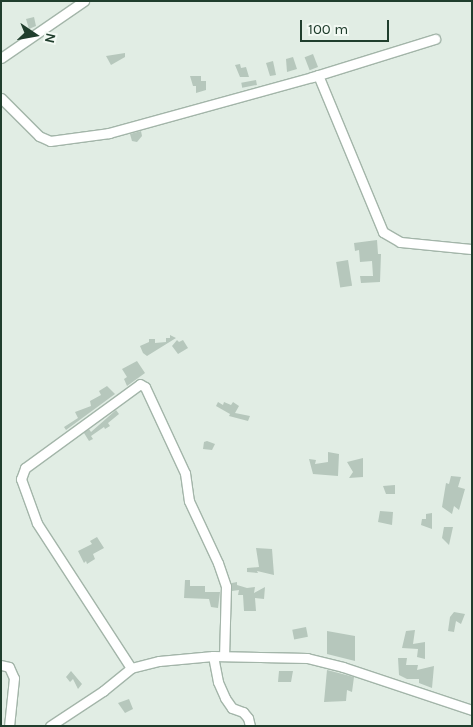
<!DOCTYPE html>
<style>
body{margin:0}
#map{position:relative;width:473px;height:727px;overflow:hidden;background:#e1ede4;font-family:Karla,sans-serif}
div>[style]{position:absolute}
.building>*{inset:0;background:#b6c7bc;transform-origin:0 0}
.roads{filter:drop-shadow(1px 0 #a3b5a9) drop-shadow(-1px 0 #a3b5a9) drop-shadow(0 1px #a3b5a9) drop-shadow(0 -1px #a3b5a9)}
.minor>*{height:9px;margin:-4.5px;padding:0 4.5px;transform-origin:4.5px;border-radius:4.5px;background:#fff}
span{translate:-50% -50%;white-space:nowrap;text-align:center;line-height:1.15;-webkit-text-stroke:4px #f2f9f3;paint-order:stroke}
.frame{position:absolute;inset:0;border:2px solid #203e2d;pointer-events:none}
.north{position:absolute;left:10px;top:10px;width:50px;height:50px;-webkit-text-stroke:4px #f2f9f3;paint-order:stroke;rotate:102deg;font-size:14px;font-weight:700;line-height:20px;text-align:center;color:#203e2d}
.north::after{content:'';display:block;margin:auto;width:18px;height:22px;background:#203e2d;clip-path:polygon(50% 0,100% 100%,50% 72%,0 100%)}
.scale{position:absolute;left:300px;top:20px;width:89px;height:22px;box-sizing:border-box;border:2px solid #203e2d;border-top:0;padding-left:6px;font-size:15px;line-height:18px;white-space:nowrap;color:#203e2d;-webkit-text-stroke:4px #f2f9f3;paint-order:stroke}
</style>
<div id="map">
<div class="building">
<div style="clip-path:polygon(34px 17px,36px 26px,29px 29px,26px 19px)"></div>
<div style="clip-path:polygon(125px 53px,125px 57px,111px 65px,106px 56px)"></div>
<div style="left:313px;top:54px;width:14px;height:9px;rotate:69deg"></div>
<div style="clip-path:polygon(293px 57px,297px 69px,287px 72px,286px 59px)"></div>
<div style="clip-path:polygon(273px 61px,276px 75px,270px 76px,266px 63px)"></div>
<div style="clip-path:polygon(240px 64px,241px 68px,246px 67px,249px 77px,240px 77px,235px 65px)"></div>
<div style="clip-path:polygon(190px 76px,201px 76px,201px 81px,206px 81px,206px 90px,196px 93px,196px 86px,193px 86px)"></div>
<div style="left:256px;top:80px;width:5px;height:15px;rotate:79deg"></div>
<div style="clip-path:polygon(141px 131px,142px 136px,137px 142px,132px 141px,130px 134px)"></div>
<div style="clip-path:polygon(377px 240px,378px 254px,381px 254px,380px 282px,361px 283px,360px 276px,373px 276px,372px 261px,360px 262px,359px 250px,355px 251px,354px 243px)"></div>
<div style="left:348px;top:260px;width:26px;height:12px;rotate:81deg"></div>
<div style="clip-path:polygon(170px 335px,176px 338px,147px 356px,143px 353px,140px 346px,149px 342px,149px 339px,155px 339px,155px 343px,166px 342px,166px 338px,170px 338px)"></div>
<div style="clip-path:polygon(177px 340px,179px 342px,183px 340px,188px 348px,178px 354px,172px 346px)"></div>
<div style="clip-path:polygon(137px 361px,145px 373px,127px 386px,124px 379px,127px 377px,122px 369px)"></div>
<div style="clip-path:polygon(107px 386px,115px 394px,66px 430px,64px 427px,78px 418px,75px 412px,91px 406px,90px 401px,101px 395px,99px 391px)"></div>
<div style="clip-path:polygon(218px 402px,223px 405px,224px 402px,231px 405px,233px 402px,239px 406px,235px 413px,250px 416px,248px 421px,229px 416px,230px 414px,216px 406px)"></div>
<div style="clip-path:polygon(116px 410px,119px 414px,108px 423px,110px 426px,105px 429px,104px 427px,91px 436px,93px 439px,89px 441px,84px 433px,89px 429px,91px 432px)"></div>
<div style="clip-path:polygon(207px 441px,215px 444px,212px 450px,203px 449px,204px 442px)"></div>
<div style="clip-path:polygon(328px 452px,339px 454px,338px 476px,313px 474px,309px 459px,316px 460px,315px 464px,328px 462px)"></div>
<div style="clip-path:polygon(363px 458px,363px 477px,349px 478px,353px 472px,347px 462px)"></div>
<div style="clip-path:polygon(451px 476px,461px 477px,458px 487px,465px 489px,459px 510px,454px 506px,452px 514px,442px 507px,446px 483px,449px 484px)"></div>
<div style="clip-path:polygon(395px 485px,395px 494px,386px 494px,383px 486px)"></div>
<div style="clip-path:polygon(380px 511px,393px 512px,392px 525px,378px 522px)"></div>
<div style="clip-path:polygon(432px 513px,432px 529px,421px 525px,422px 519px,426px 519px,426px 514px)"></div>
<div style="clip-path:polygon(444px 527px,453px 527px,449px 545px,442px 538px)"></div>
<div style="clip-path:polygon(97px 537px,104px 548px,93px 554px,95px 559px,87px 564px,86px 561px,84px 563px,78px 551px,92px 544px,90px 541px)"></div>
<div style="clip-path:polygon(256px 548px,272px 549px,274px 575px,257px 571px,258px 573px,247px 572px,247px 568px,259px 567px)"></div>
<div style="clip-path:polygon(185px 580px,190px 580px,190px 586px,205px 586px,205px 592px,220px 592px,218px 608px,211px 607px,209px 599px,184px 598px)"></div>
<div style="clip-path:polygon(237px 582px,237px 585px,247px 588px,255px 587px,254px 593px,265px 587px,264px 599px,255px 598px,256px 611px,244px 611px,243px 595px,238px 595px,239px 590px,232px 591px,232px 583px)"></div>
<div style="clip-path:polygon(454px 612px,465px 614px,461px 624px,456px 621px,454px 632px,448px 631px,450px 617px)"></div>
<div style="left:306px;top:627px;width:10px;height:14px;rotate:79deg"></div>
<div style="clip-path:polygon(415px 630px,413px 644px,425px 642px,425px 659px,417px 657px,418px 649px,402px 648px,406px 631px)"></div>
<div style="clip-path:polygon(327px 631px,355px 636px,355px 661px,327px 654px)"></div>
<div style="clip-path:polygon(398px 658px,407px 658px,406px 665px,418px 665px,417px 670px,434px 666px,432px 688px,419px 683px,419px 679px,407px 679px,399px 675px)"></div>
<div style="clip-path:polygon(327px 670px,354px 677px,352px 692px,347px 690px,346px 701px,324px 702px)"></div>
<div style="clip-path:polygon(71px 671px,82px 684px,78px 689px,73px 679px,70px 682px,66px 677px)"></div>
<div style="clip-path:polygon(279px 671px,293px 671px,291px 682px,278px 682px)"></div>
<div style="clip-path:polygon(129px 699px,133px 709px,125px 713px,118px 703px)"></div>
</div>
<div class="roads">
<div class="minor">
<div style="left:1px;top:58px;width:101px;rotate:-34.5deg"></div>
<div style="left:318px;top:75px;width:170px;rotate:67.5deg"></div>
<div style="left:383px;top:232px;width:20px;rotate:30deg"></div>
<div style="left:400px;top:242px;width:72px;rotate:5.6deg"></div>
<div style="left:1px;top:98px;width:54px;rotate:45deg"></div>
<div style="left:39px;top:136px;width:12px;rotate:24deg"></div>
<div style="left:50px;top:141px;width:60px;rotate:-7.7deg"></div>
<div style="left:109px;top:133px;width:211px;rotate:-15.4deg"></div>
<div style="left:312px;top:77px;width:129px;rotate:-17.2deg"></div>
<div style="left:213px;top:656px;width:26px;rotate:79deg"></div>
<div style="left:218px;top:682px;width:17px;rotate:66deg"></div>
<div style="left:225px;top:698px;width:12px;rotate:55deg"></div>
<div style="left:232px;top:708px;width:12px;rotate:20deg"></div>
<div style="left:243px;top:712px;width:8px;rotate:50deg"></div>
<div style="left:248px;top:718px;width:8px;rotate:76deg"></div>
<div style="left:1px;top:665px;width:8px;rotate:14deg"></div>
<div style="left:9px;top:667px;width:12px;rotate:66deg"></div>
<div style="left:14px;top:678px;width:48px;rotate:95.9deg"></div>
<div style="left:131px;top:668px;width:173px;rotate:-123deg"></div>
<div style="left:37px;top:523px;width:47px;rotate:-110deg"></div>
<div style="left:21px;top:479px;width:12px;rotate:-70deg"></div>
<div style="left:25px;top:468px;width:142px;rotate:-36.1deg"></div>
<div style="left:140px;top:384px;width:6px;rotate:31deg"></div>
<div style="left:145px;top:387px;width:95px;rotate:65.1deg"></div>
<div style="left:185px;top:473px;width:28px;rotate:82deg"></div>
<div style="left:189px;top:501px;width:68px;rotate:64.9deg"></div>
<div style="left:218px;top:563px;width:24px;rotate:71deg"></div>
<div style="left:226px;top:586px;width:70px;rotate:91.6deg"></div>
<div style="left:50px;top:726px;width:64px;rotate:-33.4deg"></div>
<div style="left:103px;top:691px;width:36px;rotate:-39deg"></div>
<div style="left:131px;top:668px;width:29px;rotate:-14deg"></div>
<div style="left:159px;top:661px;width:54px;rotate:-5.3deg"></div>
<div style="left:213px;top:656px;width:94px;rotate:1.2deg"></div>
<div style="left:307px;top:658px;width:37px;rotate:14deg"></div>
<div style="left:343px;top:667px;width:136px;rotate:18.4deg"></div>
</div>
</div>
<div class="frame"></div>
<div class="north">N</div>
<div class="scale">100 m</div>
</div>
